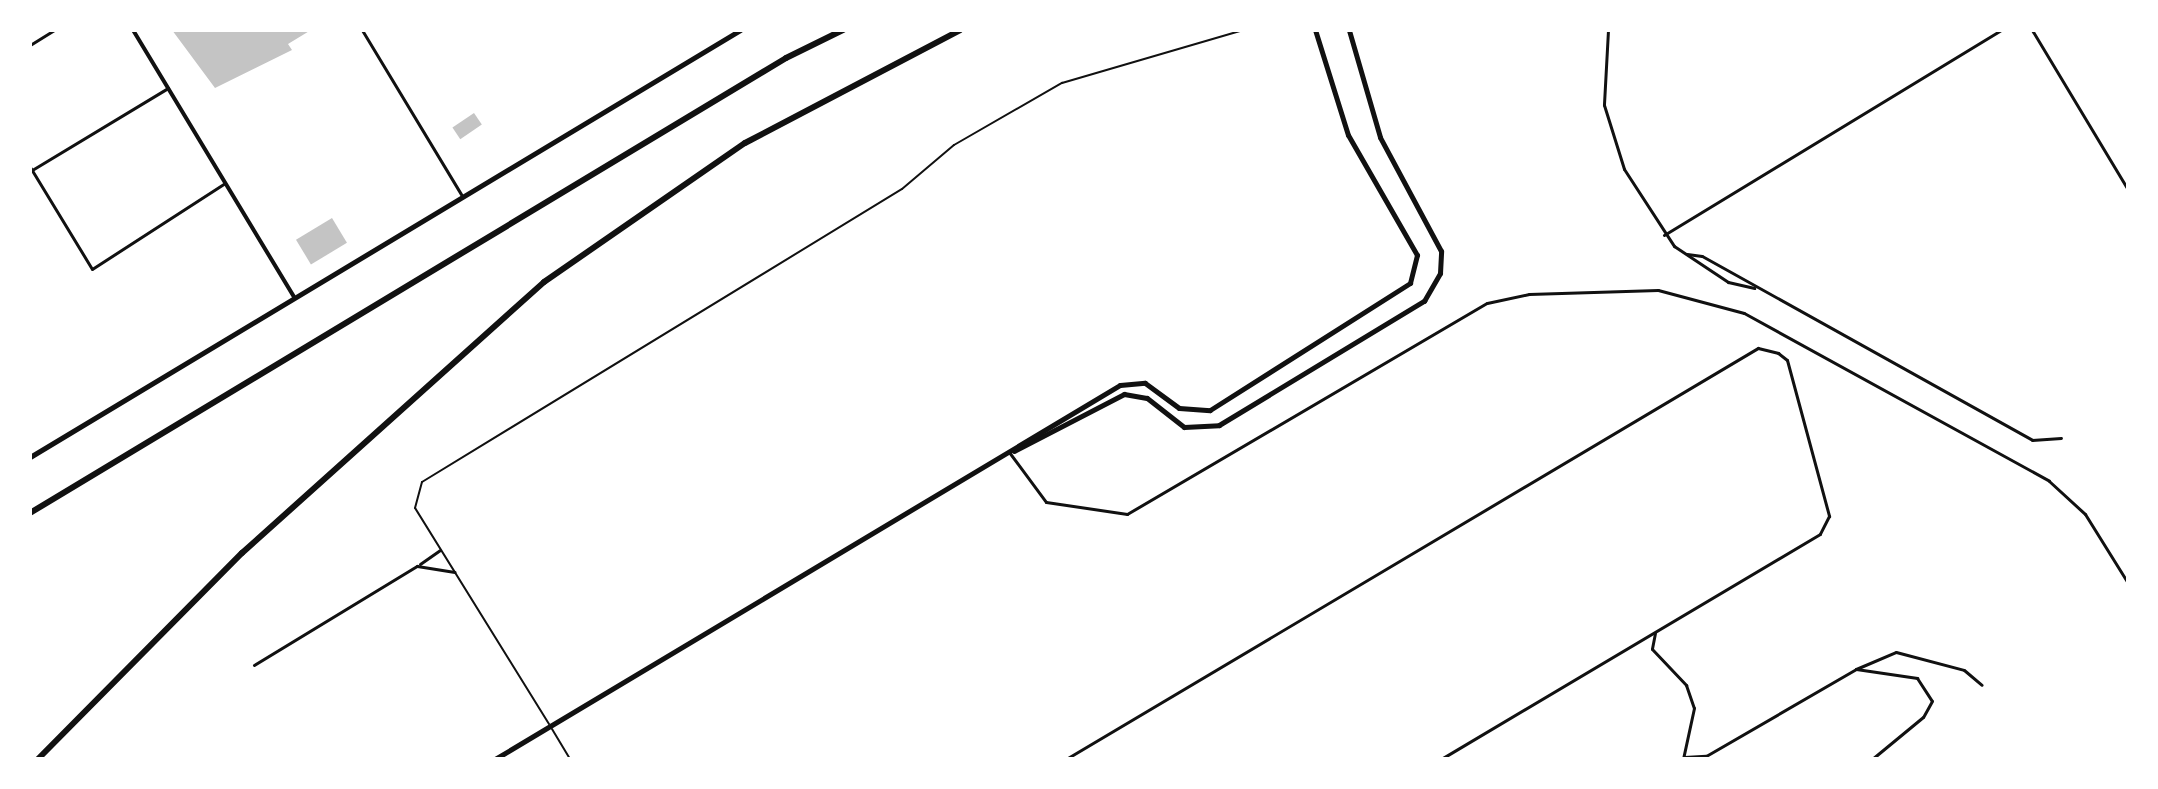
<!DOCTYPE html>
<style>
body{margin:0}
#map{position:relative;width:2158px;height:789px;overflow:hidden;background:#fff;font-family:Manrope,sans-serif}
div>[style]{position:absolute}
.building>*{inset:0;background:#c4c4c4;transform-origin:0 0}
.service>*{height:2px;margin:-1px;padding:0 1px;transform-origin:1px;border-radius:1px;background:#111}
.minor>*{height:3px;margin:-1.5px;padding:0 1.5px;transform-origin:1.5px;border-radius:1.5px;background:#111}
.tertiary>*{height:4px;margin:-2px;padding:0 2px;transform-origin:2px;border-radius:2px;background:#111}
.secondary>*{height:5px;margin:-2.5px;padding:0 2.5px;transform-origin:2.5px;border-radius:2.5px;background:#111}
.motorway>*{height:6px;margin:-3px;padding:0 3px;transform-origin:3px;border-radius:3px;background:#111}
span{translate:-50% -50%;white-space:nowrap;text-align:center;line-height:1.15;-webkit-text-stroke:6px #fff;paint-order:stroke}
.frame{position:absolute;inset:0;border:32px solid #fff;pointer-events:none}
</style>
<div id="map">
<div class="building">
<div style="clip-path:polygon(172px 30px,311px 30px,288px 44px,292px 50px,215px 88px)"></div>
<div style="left:474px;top:113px;width:14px;height:26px;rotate:56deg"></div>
<div style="left:332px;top:218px;width:29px;height:42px;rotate:59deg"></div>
</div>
<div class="service">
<div style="left:549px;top:724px;width:254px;rotate:-121.8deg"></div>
<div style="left:415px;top:508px;width:27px;rotate:-75deg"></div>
<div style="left:422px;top:482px;width:562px;rotate:-31.4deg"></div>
<div style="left:902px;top:189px;width:68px;rotate:-40.2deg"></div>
<div style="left:954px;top:145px;width:125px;rotate:-29.9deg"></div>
<div style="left:1062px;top:83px;width:189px;rotate:-16.3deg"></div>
<div style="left:552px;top:729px;width:35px;rotate:59deg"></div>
</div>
<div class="minor">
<div style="left:362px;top:30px;width:194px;rotate:58.9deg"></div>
<div style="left:1608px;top:30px;width:75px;rotate:93.1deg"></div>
<div style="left:1604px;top:105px;width:67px;rotate:72.6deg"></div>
<div style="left:1624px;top:169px;width:92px;rotate:57deg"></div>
<div style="left:1674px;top:246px;width:65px;rotate:33.7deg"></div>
<div style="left:1728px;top:282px;width:27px;rotate:13deg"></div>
<div style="left:2032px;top:30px;width:187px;rotate:59deg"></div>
<div style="left:30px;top:45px;width:28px;rotate:-32deg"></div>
<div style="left:30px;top:167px;width:119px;rotate:58.7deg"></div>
<div style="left:92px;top:269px;width:158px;rotate:-32.9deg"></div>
<div style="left:32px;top:170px;width:159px;rotate:-31.1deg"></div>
<div style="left:1664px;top:235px;width:394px;rotate:-31.3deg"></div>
<div style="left:1687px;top:254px;width:15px;rotate:8deg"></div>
<div style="left:1702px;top:256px;width:378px;rotate:29.1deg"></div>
<div style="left:2032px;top:440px;width:29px;rotate:-4deg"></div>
<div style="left:1009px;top:452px;width:62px;rotate:53.5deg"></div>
<div style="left:1046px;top:502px;width:82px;rotate:8.4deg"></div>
<div style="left:1127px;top:514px;width:417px;rotate:-30.4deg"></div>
<div style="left:1487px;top:303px;width:43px;rotate:-12.1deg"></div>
<div style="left:1529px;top:294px;width:129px;rotate:-1.8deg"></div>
<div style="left:1658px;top:290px;width:89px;rotate:15deg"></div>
<div style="left:1744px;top:313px;width:348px;rotate:28.8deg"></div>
<div style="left:2049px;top:481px;width:49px;rotate:42.5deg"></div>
<div style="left:2085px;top:514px;width:81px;rotate:58.1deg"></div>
<div style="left:420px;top:564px;width:24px;rotate:-35deg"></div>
<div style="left:1655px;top:633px;width:16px;rotate:101deg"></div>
<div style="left:1652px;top:649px;width:50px;rotate:46.6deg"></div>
<div style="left:1686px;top:685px;width:24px;rotate:71deg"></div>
<div style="left:1694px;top:708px;width:52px;rotate:102.2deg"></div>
<div style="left:254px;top:665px;width:191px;rotate:-31.3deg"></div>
<div style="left:417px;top:566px;width:38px;rotate:9deg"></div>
<div style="left:1856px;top:669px;width:43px;rotate:-23deg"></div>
<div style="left:1896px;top:652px;width:70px;rotate:14.8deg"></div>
<div style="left:1964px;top:670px;width:23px;rotate:40deg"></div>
<div style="left:1684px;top:757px;width:22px;rotate:-3deg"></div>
<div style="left:1706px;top:756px;width:173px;rotate:-30.1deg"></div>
<div style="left:1856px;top:669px;width:62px;rotate:8.4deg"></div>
<div style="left:1917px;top:678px;width:27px;rotate:57deg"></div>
<div style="left:1932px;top:701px;width:18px;rotate:119deg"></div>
<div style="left:1923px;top:717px;width:66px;rotate:140.5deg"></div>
<div style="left:1066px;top:759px;width:805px;rotate:-30.71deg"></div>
<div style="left:1758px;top:348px;width:21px;rotate:14deg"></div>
<div style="left:1778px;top:353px;width:11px;rotate:38deg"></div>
<div style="left:1787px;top:360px;width:162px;rotate:74.9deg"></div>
<div style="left:1829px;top:516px;width:20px;rotate:117deg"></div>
<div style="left:1820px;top:534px;width:441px;rotate:149.3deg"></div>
</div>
<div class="tertiary">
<div style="left:133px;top:30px;width:312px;rotate:58.9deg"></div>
</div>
<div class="secondary">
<div style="left:1014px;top:451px;width:124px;rotate:-27.4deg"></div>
<div style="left:1124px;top:394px;width:23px;rotate:10deg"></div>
<div style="left:1147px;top:398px;width:47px;rotate:38.1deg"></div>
<div style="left:1184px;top:427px;width:35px;rotate:-3deg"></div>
<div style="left:1219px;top:425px;width:240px;rotate:-31.2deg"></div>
<div style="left:1424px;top:301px;width:32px;rotate:-60deg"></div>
<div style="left:1440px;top:273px;width:22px;rotate:-87deg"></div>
<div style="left:1441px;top:251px;width:129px;rotate:-118.2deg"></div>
<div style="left:1380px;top:137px;width:111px;rotate:-106.2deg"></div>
<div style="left:30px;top:457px;width:829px;rotate:-31.02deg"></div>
<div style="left:495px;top:759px;width:728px;rotate:-30.9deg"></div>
<div style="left:1120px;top:385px;width:25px;rotate:-5deg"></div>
<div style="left:1145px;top:383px;width:42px;rotate:36.3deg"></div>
<div style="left:1179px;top:408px;width:31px;rotate:4deg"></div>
<div style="left:1210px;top:410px;width:237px;rotate:-32.4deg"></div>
<div style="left:1410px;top:283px;width:29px;rotate:-76deg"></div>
<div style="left:1417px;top:255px;width:138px;rotate:-119.9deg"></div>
<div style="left:1348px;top:135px;width:110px;rotate:-107.4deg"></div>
</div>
<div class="motorway">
<div style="left:30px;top:513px;width:882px;rotate:-31.04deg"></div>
<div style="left:786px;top:58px;width:64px;rotate:-26.2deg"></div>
<div style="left:38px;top:759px;width:290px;rotate:-45.3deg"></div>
<div style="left:242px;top:553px;width:406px;rotate:-41.9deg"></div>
<div style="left:544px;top:282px;width:244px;rotate:-34.7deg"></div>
<div style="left:745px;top:143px;width:243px;rotate:-27.7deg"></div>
</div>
<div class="frame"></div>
</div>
